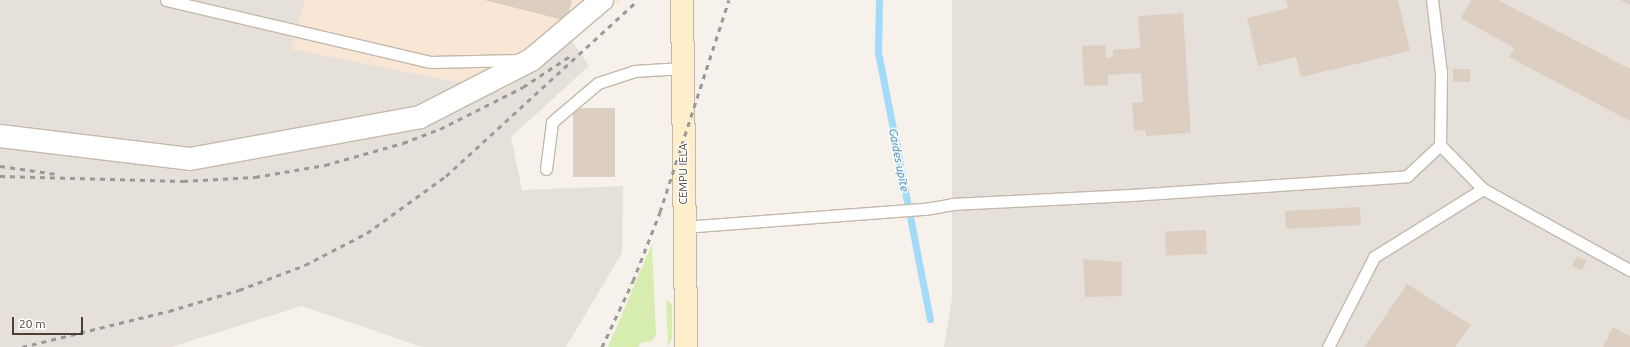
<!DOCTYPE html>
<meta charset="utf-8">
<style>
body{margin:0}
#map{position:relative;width:1630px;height:347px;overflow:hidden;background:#f6f1ea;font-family:Ubuntu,sans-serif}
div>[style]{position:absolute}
.commercial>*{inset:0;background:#f9e6d4}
.industrial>*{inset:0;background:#e6e0db}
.green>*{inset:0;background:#d7edb0}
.stream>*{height:7px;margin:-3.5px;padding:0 3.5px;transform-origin:3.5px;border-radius:3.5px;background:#a2dbf7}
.building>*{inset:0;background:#dccfc1;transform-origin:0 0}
.roads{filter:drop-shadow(1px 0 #c3b9ab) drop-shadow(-1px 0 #c3b9ab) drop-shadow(0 1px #c3b9ab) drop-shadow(0 -1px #c3b9ab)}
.lane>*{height:11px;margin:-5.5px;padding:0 5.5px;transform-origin:5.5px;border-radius:5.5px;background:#fff}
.street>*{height:22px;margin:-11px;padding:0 11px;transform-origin:11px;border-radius:11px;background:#fff}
.secondary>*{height:22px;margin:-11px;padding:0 11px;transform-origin:11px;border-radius:11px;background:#ffeecb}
.rail>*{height:3px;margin-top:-1.5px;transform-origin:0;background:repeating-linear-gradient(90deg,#999 0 5px,transparent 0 10px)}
span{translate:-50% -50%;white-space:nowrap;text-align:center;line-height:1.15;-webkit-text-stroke:3px #fff;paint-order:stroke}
.street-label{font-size:11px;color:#4b4237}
.water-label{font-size:12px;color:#227aa7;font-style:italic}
.scale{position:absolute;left:12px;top:317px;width:71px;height:18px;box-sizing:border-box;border:2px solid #4b4237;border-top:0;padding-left:5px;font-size:12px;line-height:14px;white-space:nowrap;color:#4b4237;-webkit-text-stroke:3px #fff;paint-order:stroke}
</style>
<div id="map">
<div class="commercial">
<div style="clip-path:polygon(305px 0,620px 0,571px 41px,502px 91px,290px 49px)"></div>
</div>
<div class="industrial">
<div style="clip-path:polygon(0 0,305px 0,291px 49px,502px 91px,572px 41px,589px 66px,511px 137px,522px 190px,623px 186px,622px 253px,566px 347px,422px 347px,302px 306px,171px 347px,0 347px)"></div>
<div style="clip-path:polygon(952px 0,1630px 0,1630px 347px,944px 347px,952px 298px)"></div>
</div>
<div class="green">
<div style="clip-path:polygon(652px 244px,656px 335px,652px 341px,641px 343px,638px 347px,608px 347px)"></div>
<div style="clip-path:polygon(666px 300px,672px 304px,672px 339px,668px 347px)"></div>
</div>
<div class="stream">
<div style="left:879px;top:0;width:52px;rotate:91.1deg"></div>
<div style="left:878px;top:52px;width:272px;rotate:79deg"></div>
</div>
<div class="building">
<div style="clip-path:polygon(484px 0,572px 0,567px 21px)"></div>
<div style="clip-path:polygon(1286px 0,1398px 0,1410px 51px,1301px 77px,1296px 57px,1258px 66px,1247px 18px,1288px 8px)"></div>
<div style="clip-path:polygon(1471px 0,1498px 0,1630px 69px,1630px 121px,1509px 57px,1514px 48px,1461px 18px)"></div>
<div style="clip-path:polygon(1620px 0,1630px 0,1630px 5px)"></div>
<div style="clip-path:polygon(1183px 13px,1191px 133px,1146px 136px,1145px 130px,1134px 131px,1132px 103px,1143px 102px,1141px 73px,1108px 75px,1108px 85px,1084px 86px,1082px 46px,1106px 45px,1106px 58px,1113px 57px,1113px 50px,1140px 48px,1138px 16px)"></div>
<div style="left:1453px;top:69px;width:17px;height:13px"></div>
<div style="left:573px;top:108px;width:42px;height:69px"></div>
<div style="left:1360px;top:207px;width:18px;height:75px;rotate:87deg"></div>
<div style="left:1206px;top:230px;width:24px;height:41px;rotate:88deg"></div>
<div style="left:1577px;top:256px;width:11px;height:11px;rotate:27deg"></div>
<div style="clip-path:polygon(1083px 259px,1122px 262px,1122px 296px,1085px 297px)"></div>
<div style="clip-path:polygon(1407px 284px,1471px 325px,1455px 347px,1364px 347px)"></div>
<div style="clip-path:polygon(1613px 327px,1630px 336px,1630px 347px,1603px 347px)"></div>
</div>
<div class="roads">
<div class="lane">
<div style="left:166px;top:0;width:272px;rotate:13.2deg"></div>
<div style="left:431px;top:62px;width:89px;rotate:-1.3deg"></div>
<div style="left:1440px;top:145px;width:62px;rotate:45.7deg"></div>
<div style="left:1483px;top:189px;width:168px;rotate:28.9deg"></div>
<div style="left:546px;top:169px;width:47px;rotate:-82.7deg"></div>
<div style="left:552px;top:122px;width:60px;rotate:-40.3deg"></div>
<div style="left:598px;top:83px;width:38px;rotate:-18deg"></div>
<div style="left:634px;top:71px;width:49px;rotate:-3.5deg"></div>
<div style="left:683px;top:227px;width:243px;rotate:-4.3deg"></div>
<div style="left:925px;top:209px;width:27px;rotate:-10deg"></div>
<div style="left:952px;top:204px;width:179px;rotate:-2.9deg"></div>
<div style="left:1131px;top:195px;width:277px;rotate:-3.9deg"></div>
<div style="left:1407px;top:176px;width:45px;rotate:-43.2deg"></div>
<div style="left:1440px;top:145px;width:72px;rotate:-89.2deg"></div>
<div style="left:1441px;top:73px;width:74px;rotate:-97deg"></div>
<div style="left:1328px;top:347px;width:101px;rotate:-62.9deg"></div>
<div style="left:1374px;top:257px;width:128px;rotate:-32deg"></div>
</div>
<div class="street">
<div style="left:0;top:136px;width:191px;rotate:6.9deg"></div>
<div style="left:190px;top:159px;width:234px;rotate:-10.3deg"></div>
<div style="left:420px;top:117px;width:125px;rotate:-27.2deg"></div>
<div style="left:531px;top:60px;width:93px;rotate:-40.2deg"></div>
</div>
<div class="secondary">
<div style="left:682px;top:0;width:347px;rotate:89.3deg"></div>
</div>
</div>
<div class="rail">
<div style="left:0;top:166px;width:57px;rotate:8.1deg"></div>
<div style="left:0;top:176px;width:183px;rotate:1.6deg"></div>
<div style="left:183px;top:181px;width:72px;rotate:-3.2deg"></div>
<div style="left:255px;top:177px;width:71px;rotate:-9.7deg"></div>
<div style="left:325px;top:165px;width:81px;rotate:-15.8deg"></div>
<div style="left:403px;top:143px;width:40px;rotate:-21deg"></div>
<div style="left:440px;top:129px;width:93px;rotate:-26.8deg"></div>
<div style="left:523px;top:87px;width:56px;rotate:-33.4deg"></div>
<div style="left:22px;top:347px;width:151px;rotate:-13.8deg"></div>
<div style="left:169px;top:311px;width:73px;rotate:-16.7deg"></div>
<div style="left:239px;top:290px;width:71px;rotate:-20.7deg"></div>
<div style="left:305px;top:265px;width:70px;rotate:-27.3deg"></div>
<div style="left:367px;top:233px;width:97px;rotate:-35.8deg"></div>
<div style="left:446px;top:176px;width:260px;rotate:-42.5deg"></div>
<div style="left:602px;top:347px;width:73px;rotate:-64.8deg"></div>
<div style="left:633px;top:281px;width:74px;rotate:-68.6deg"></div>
<div style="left:660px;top:212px;width:223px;rotate:-72deg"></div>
</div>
<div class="street-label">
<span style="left:683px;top:174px;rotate:-90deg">CEMPU IELA</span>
</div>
<div class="water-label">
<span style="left:899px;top:160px;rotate:79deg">Gaides upīte</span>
</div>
<div class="scale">20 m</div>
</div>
